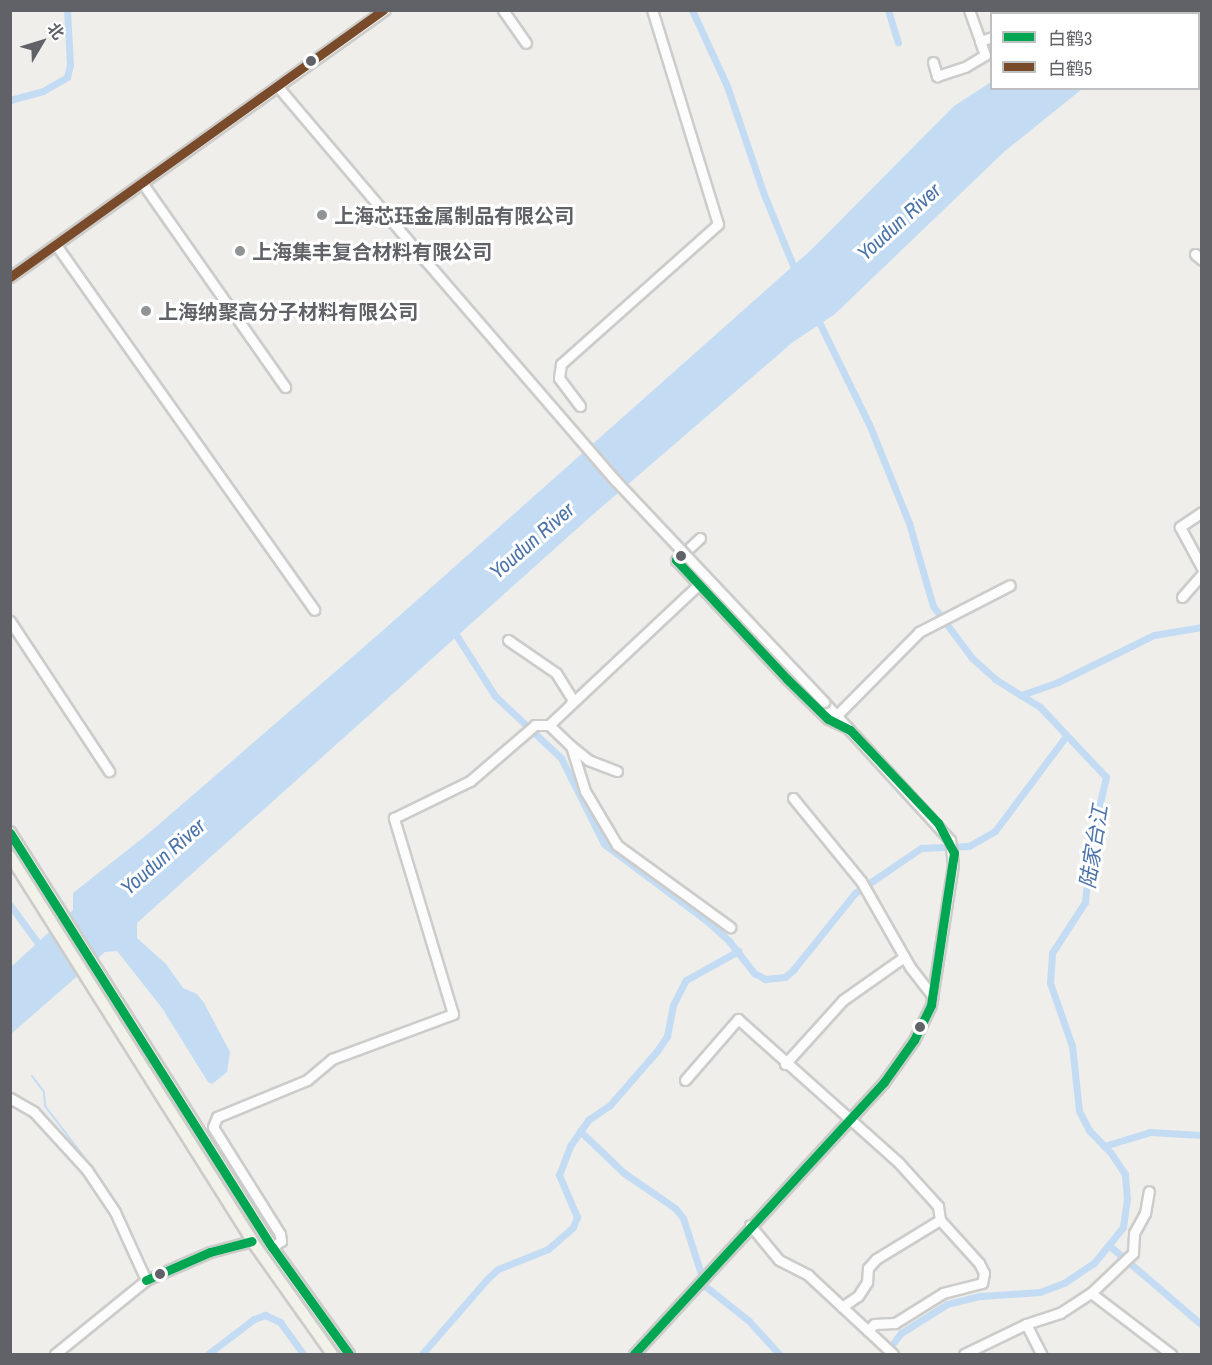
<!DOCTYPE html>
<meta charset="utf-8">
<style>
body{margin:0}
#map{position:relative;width:1212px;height:1365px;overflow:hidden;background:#efeeea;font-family:"Archivo Narrow","Noto Sans SC",sans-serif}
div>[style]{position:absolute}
.water>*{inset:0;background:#c3dcf4}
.stream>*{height:2px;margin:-1px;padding:0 1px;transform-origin:1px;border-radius:1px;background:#c3dcf4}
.canal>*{height:7px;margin:-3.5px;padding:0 3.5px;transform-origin:3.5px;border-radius:3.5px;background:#c3dcf4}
.roads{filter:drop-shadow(2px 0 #cccccb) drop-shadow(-2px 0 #cccccb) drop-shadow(0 2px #cccccb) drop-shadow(0 -2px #cccccb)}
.minor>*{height:9px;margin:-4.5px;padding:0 4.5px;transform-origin:4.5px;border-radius:4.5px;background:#fdfcfc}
.major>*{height:10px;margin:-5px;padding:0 5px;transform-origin:5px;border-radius:5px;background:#f3f2ea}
.bridges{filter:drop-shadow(2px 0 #cccccb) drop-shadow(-2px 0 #cccccb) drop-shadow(0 2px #cccccb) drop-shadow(0 -2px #cccccb)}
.minor-bridge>*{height:9px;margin:-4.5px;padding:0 4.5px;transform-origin:4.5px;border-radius:4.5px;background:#fdfcfc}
.bus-1>*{height:9px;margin:-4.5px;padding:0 4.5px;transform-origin:4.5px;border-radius:4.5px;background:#00a651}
.bus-2>*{height:9px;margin:-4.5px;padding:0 4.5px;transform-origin:4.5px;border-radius:4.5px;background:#7a4b2a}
.dots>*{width:16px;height:16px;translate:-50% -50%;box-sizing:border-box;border:3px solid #fff;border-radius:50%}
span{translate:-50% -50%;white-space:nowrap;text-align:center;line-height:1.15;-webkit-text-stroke:6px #fff;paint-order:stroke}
.poi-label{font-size:20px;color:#606267;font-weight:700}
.left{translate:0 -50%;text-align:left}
.water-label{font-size:21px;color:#4c74aa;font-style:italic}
.frame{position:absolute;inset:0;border:12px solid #606267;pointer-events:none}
.legend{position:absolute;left:990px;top:12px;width:210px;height:78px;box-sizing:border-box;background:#fff;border:2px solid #bfc0c2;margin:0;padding:8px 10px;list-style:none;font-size:18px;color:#606267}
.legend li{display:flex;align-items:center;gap:12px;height:30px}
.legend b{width:30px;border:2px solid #bfc0c2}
.north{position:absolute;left:12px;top:12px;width:60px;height:60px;-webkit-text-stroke:4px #fff;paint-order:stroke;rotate:52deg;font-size:16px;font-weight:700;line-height:24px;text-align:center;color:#606267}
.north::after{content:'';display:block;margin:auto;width:21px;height:27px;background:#606267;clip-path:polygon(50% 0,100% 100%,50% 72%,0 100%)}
</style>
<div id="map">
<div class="water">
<div style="clip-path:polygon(991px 82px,992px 88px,1082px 89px,1005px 151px,835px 314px,793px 342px,589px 518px,137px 923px,137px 938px,166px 964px,183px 988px,197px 994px,204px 1003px,230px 1052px,227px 1072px,212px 1084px,208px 1082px,162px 1008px,117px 951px,105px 952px,11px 1034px,11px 967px,73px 910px,73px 893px,149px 833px,380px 633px,811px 250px,954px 106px)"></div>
</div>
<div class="stream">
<div style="left:32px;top:1076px;width:20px;rotate:53deg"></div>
<div style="left:44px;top:1092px;width:14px;rotate:86deg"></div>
<div style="left:45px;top:1106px;width:86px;rotate:52.6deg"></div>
<div style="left:97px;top:1174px;width:36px;rotate:58deg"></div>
</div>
<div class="canal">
<div style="left:692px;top:10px;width:84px;rotate:65.3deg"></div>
<div style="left:727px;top:86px;width:112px;rotate:71.2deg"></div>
<div style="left:763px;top:192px;width:87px;rotate:67.8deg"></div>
<div style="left:888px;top:10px;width:34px;rotate:73deg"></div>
<div style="left:10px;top:100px;width:34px;rotate:-15deg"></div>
<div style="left:43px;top:91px;width:28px;rotate:-30deg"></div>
<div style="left:67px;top:77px;width:12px;rotate:-76deg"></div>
<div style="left:70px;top:65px;width:55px;rotate:-93.1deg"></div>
<div style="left:817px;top:318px;width:118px;rotate:63.9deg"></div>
<div style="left:869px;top:424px;width:107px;rotate:68deg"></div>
<div style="left:909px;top:523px;width:86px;rotate:73.9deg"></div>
<div style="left:933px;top:606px;width:65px;rotate:53.1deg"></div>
<div style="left:972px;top:658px;width:31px;rotate:42deg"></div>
<div style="left:995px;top:679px;width:31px;rotate:32deg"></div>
<div style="left:1021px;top:695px;width:39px;rotate:-19deg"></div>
<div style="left:1058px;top:682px;width:107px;rotate:-26.1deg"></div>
<div style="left:1154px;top:635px;width:49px;rotate:-9.5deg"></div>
<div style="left:453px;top:630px;width:78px;rotate:57.5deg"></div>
<div style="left:495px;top:696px;width:91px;rotate:43.2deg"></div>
<div style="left:561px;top:758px;width:96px;rotate:63.4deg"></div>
<div style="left:604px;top:844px;width:129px;rotate:36.8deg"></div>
<div style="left:707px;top:921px;width:30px;rotate:42deg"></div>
<div style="left:729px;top:941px;width:41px;rotate:52deg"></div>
<div style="left:754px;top:973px;width:13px;rotate:29deg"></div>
<div style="left:765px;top:979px;width:20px;rotate:-6deg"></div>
<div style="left:785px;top:977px;width:11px;rotate:-41deg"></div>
<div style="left:793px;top:970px;width:99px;rotate:-51.2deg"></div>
<div style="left:855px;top:893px;width:80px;rotate:-34.3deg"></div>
<div style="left:921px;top:848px;width:48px;rotate:-2.4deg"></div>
<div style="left:969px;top:846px;width:30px;rotate:-30deg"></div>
<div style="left:995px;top:831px;width:119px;rotate:-53.2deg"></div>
<div style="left:10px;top:905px;width:47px;rotate:53.6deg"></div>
<div style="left:580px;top:1131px;width:61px;rotate:43.7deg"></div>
<div style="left:624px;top:1173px;width:62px;rotate:34.5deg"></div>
<div style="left:675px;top:1208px;width:13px;rotate:51deg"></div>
<div style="left:683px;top:1218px;width:71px;rotate:72.1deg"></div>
<div style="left:705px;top:1286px;width:56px;rotate:38.5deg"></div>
<div style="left:749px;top:1321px;width:45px;rotate:47.7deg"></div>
<div style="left:1104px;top:1146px;width:48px;rotate:-16.9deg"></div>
<div style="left:1150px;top:1132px;width:52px;rotate:3.3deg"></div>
<div style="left:1111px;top:1247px;width:120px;rotate:40.6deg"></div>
<div style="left:208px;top:1354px;width:58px;rotate:-37.3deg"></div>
<div style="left:254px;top:1319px;width:12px;rotate:-20deg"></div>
<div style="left:265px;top:1315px;width:17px;rotate:25deg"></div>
<div style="left:280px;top:1322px;width:39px;rotate:54deg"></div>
<div style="left:422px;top:1354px;width:99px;rotate:-49.1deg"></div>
<div style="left:487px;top:1279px;width:15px;rotate:-42deg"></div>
<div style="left:498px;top:1269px;width:54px;rotate:-21.8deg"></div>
<div style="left:548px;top:1249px;width:33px;rotate:-41deg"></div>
<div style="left:573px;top:1227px;width:11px;rotate:-68deg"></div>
<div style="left:577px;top:1217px;width:46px;rotate:-113.2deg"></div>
<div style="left:559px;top:1175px;width:31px;rotate:-69deg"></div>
<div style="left:570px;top:1146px;width:32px;rotate:-55deg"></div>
<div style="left:588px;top:1120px;width:27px;rotate:-34deg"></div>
<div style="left:610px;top:1105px;width:72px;rotate:-49deg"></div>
<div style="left:657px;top:1051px;width:18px;rotate:-56deg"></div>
<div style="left:667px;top:1036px;width:32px;rotate:-79deg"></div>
<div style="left:673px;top:1005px;width:28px;rotate:-63deg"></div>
<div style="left:686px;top:980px;width:60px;rotate:-29.1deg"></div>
<div style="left:885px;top:1354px;width:26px;rotate:-53deg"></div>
<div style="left:901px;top:1333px;width:54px;rotate:-32.2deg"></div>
<div style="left:947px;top:1304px;width:34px;rotate:-14deg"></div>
<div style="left:980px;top:1296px;width:60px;rotate:-3.8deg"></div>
<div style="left:1040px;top:1292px;width:26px;rotate:-21deg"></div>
<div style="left:1064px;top:1283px;width:36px;rotate:-34deg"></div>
<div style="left:1094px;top:1263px;width:46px;rotate:-51.1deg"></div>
<div style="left:1123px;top:1227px;width:28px;rotate:-82deg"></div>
<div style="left:1127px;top:1199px;width:25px;rotate:-95deg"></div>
<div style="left:1125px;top:1174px;width:25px;rotate:-124deg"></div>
<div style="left:1111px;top:1153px;width:32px;rotate:-134deg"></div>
<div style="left:1089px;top:1130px;width:21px;rotate:-118deg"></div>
<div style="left:1079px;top:1111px;width:65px;rotate:-96.1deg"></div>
<div style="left:1072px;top:1046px;width:67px;rotate:-109.2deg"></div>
<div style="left:1050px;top:983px;width:30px;rotate:-86deg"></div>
<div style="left:1052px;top:953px;width:61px;rotate:-57.1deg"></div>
<div style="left:1085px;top:902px;width:65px;rotate:-83.9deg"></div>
<div style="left:1092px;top:837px;width:62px;rotate:-76.9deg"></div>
<div style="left:1106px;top:777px;width:96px;rotate:-133.3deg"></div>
<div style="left:1040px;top:707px;width:22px;rotate:-148deg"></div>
</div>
<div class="roads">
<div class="minor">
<div style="left:503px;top:10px;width:40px;rotate:55.1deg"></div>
<div style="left:969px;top:10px;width:33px;rotate:70deg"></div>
<div style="left:980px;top:41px;width:13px;rotate:-18deg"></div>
<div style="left:1037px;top:14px;width:6px;rotate:-39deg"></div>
<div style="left:933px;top:62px;width:15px;rotate:74deg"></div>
<div style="left:937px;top:76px;width:29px;rotate:-18deg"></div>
<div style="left:965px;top:67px;width:23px;rotate:-31deg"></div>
<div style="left:985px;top:55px;width:15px;rotate:-110deg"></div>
<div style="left:279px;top:88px;width:226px;rotate:49.7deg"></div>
<div style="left:143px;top:184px;width:248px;rotate:55deg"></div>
<div style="left:56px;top:245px;width:447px;rotate:54.7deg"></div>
<div style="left:1195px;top:254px;width:9px;rotate:41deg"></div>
<div style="left:10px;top:277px;width:460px;rotate:-35.5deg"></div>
<div style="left:580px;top:406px;width:35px;rotate:-127deg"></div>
<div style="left:559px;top:378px;width:14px;rotate:-82deg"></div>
<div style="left:561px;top:364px;width:210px;rotate:-41.7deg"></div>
<div style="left:718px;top:224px;width:224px;rotate:-107.1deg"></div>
<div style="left:1202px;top:512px;width:27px;rotate:146deg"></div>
<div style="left:1180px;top:527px;width:47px;rotate:61.8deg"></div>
<div style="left:700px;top:538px;width:33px;rotate:137deg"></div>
<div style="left:676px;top:560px;width:163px;rotate:47deg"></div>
<div style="left:787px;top:679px;width:57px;rotate:44.3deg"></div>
<div style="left:828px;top:719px;width:20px;rotate:24deg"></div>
<div style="left:1182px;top:597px;width:30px;rotate:-49deg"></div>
<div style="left:10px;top:621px;width:180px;rotate:56.6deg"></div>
<div style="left:508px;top:640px;width:58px;rotate:34.5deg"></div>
<div style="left:556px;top:673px;width:32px;rotate:58deg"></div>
<div style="left:573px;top:700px;width:4px;rotate:124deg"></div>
<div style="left:837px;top:715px;width:117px;rotate:-45.3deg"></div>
<div style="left:919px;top:632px;width:102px;rotate:-27.3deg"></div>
<div style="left:549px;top:725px;width:30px;rotate:44deg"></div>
<div style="left:571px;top:746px;width:47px;rotate:72.7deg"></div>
<div style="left:585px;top:791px;width:63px;rotate:59.3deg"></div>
<div style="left:617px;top:845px;width:140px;rotate:36deg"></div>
<div style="left:571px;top:746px;width:22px;rotate:39deg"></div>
<div style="left:588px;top:760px;width:31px;rotate:21deg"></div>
<div style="left:793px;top:798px;width:107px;rotate:50.7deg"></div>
<div style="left:861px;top:881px;width:99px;rotate:60.3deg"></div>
<div style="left:910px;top:967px;width:37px;rotate:52deg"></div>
<div style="left:785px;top:1064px;width:86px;rotate:-47.8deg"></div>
<div style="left:843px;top:1000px;width:75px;rotate:-35.2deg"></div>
<div style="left:685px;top:1080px;width:81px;rotate:-49deg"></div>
<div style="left:738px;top:1019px;width:216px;rotate:41.8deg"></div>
<div style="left:899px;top:1163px;width:58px;rotate:47.8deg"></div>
<div style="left:938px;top:1206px;width:14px;rotate:82deg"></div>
<div style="left:940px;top:1220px;width:58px;rotate:47.8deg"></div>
<div style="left:979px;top:1263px;width:11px;rotate:63deg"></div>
<div style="left:984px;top:1273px;width:10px;rotate:101deg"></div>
<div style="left:982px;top:1283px;width:40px;rotate:165.6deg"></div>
<div style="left:943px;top:1293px;width:57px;rotate:148deg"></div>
<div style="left:895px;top:1323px;width:21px;rotate:177deg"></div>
<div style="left:874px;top:1324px;width:9px;rotate:131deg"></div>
<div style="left:10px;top:1098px;width:28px;rotate:30deg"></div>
<div style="left:34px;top:1112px;width:79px;rotate:47.6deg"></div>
<div style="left:87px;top:1170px;width:50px;rotate:56.3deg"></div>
<div style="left:115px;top:1212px;width:75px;rotate:65.5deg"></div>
<div style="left:750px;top:1225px;width:45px;rotate:50.4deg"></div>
<div style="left:779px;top:1260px;width:33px;rotate:27deg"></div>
<div style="left:808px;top:1275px;width:116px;rotate:42.9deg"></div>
<div style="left:272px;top:1247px;width:11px;rotate:-34deg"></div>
<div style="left:281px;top:1241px;width:7px;rotate:-98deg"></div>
<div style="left:280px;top:1234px;width:126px;rotate:-122.1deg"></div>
<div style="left:213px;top:1127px;width:11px;rotate:-68deg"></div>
<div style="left:217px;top:1117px;width:97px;rotate:-22.3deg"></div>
<div style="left:307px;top:1080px;width:33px;rotate:-40deg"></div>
<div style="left:332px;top:1059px;width:129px;rotate:-20.4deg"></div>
<div style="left:453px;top:1014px;width:205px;rotate:-106.8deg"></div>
<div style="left:394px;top:818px;width:85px;rotate:-26deg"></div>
<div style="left:470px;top:781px;width:86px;rotate:-40.7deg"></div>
<div style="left:535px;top:725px;width:14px"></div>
<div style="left:549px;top:725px;width:204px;rotate:-43.2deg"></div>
<div style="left:1091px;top:1293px;width:101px;rotate:37.3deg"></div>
<div style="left:842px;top:1307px;width:19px;rotate:-35deg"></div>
<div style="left:858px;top:1296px;width:17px;rotate:-57deg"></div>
<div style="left:867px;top:1282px;width:14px;rotate:-86deg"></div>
<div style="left:868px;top:1268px;width:12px;rotate:-48deg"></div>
<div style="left:876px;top:1259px;width:75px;rotate:-31.4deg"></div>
<div style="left:1026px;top:1324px;width:34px;rotate:63deg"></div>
<div style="left:55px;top:1354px;width:117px;rotate:-39.1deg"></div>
<div style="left:146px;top:1280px;width:70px;rotate:-23.6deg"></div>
<div style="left:210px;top:1252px;width:43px;rotate:-14.7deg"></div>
<div style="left:634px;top:1354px;width:369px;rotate:-47.4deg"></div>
<div style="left:884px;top:1082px;width:52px;rotate:-54.5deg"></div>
<div style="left:914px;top:1040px;width:39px;rotate:-64deg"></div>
<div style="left:931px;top:1005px;width:143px;rotate:-81.1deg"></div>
<div style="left:953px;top:864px;width:24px;rotate:-97deg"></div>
<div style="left:950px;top:840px;width:187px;rotate:-132.4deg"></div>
<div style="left:964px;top:1354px;width:69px;rotate:-25.8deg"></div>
<div style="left:1026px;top:1324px;width:36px;rotate:-18deg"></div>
<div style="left:1060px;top:1313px;width:37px;rotate:-33deg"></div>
<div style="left:1091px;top:1293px;width:58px;rotate:-43.6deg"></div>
<div style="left:1133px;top:1253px;width:20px;rotate:-87deg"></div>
<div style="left:1134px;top:1233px;width:23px;rotate:-61deg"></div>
<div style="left:1145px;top:1213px;width:22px;rotate:-80deg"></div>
</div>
<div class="major">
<div style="left:10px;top:832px;width:491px;rotate:57.7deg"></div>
<div style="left:272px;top:1247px;width:132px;rotate:54.3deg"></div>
<div style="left:10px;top:856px;width:455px;rotate:57.8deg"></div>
<div style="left:252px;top:1241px;width:138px;rotate:54.7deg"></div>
</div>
</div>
<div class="bridges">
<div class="minor-bridge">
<div style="left:425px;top:260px;width:291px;rotate:49.2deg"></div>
<div style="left:615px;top:480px;width:305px;rotate:46.7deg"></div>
</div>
</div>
<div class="bus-1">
<div style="left:10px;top:833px;width:490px;rotate:57.7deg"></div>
<div style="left:272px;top:1247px;width:132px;rotate:54.3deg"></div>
<div style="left:146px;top:1280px;width:70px;rotate:-23.6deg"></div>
<div style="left:210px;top:1252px;width:43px;rotate:-14.7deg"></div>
<div style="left:634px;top:1354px;width:369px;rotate:-47.4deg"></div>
<div style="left:884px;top:1082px;width:52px;rotate:-54.5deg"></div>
<div style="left:914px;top:1040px;width:39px;rotate:-64deg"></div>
<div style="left:931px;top:1005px;width:154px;rotate:-81.4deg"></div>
<div style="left:954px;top:853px;width:34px;rotate:-118deg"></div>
<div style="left:938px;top:823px;width:128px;rotate:-133.4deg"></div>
<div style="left:850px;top:730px;width:25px;rotate:-153deg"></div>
<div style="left:828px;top:719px;width:57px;rotate:-135.7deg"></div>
<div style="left:787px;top:679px;width:163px;rotate:-133deg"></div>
<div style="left:676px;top:560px;width:6px;rotate:-39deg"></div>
</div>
<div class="bus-2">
<div style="left:10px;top:277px;width:459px;rotate:-35.6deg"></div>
</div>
<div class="dots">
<div style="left:311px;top:61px;background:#606267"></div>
<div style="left:322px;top:215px;background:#929395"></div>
<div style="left:240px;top:251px;background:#929395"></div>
<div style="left:146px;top:311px;background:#929395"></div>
<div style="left:681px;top:556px;background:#606267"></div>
<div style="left:920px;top:1027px;background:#606267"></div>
<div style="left:160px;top:1274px;background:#606267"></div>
</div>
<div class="poi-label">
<span class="left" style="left:334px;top:215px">上海芯珏金属制品有限公司</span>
<span class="left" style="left:252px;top:251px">上海集丰复合材料有限公司</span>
<span class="left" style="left:158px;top:311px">上海纳聚高分子材料有限公司</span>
</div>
<div class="water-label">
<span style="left:899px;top:222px;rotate:-42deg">Youdun River</span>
<span style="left:532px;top:541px;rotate:-41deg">Youdun River</span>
<span style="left:1094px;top:847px;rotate:-81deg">陆家台江</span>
<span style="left:163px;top:857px;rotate:-41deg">Youdun River</span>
</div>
<div class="frame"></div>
<ul class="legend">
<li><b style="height:8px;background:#00a651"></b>白鹤3</li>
<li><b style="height:8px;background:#7a4b2a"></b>白鹤5</li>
</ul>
<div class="north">北</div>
</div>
